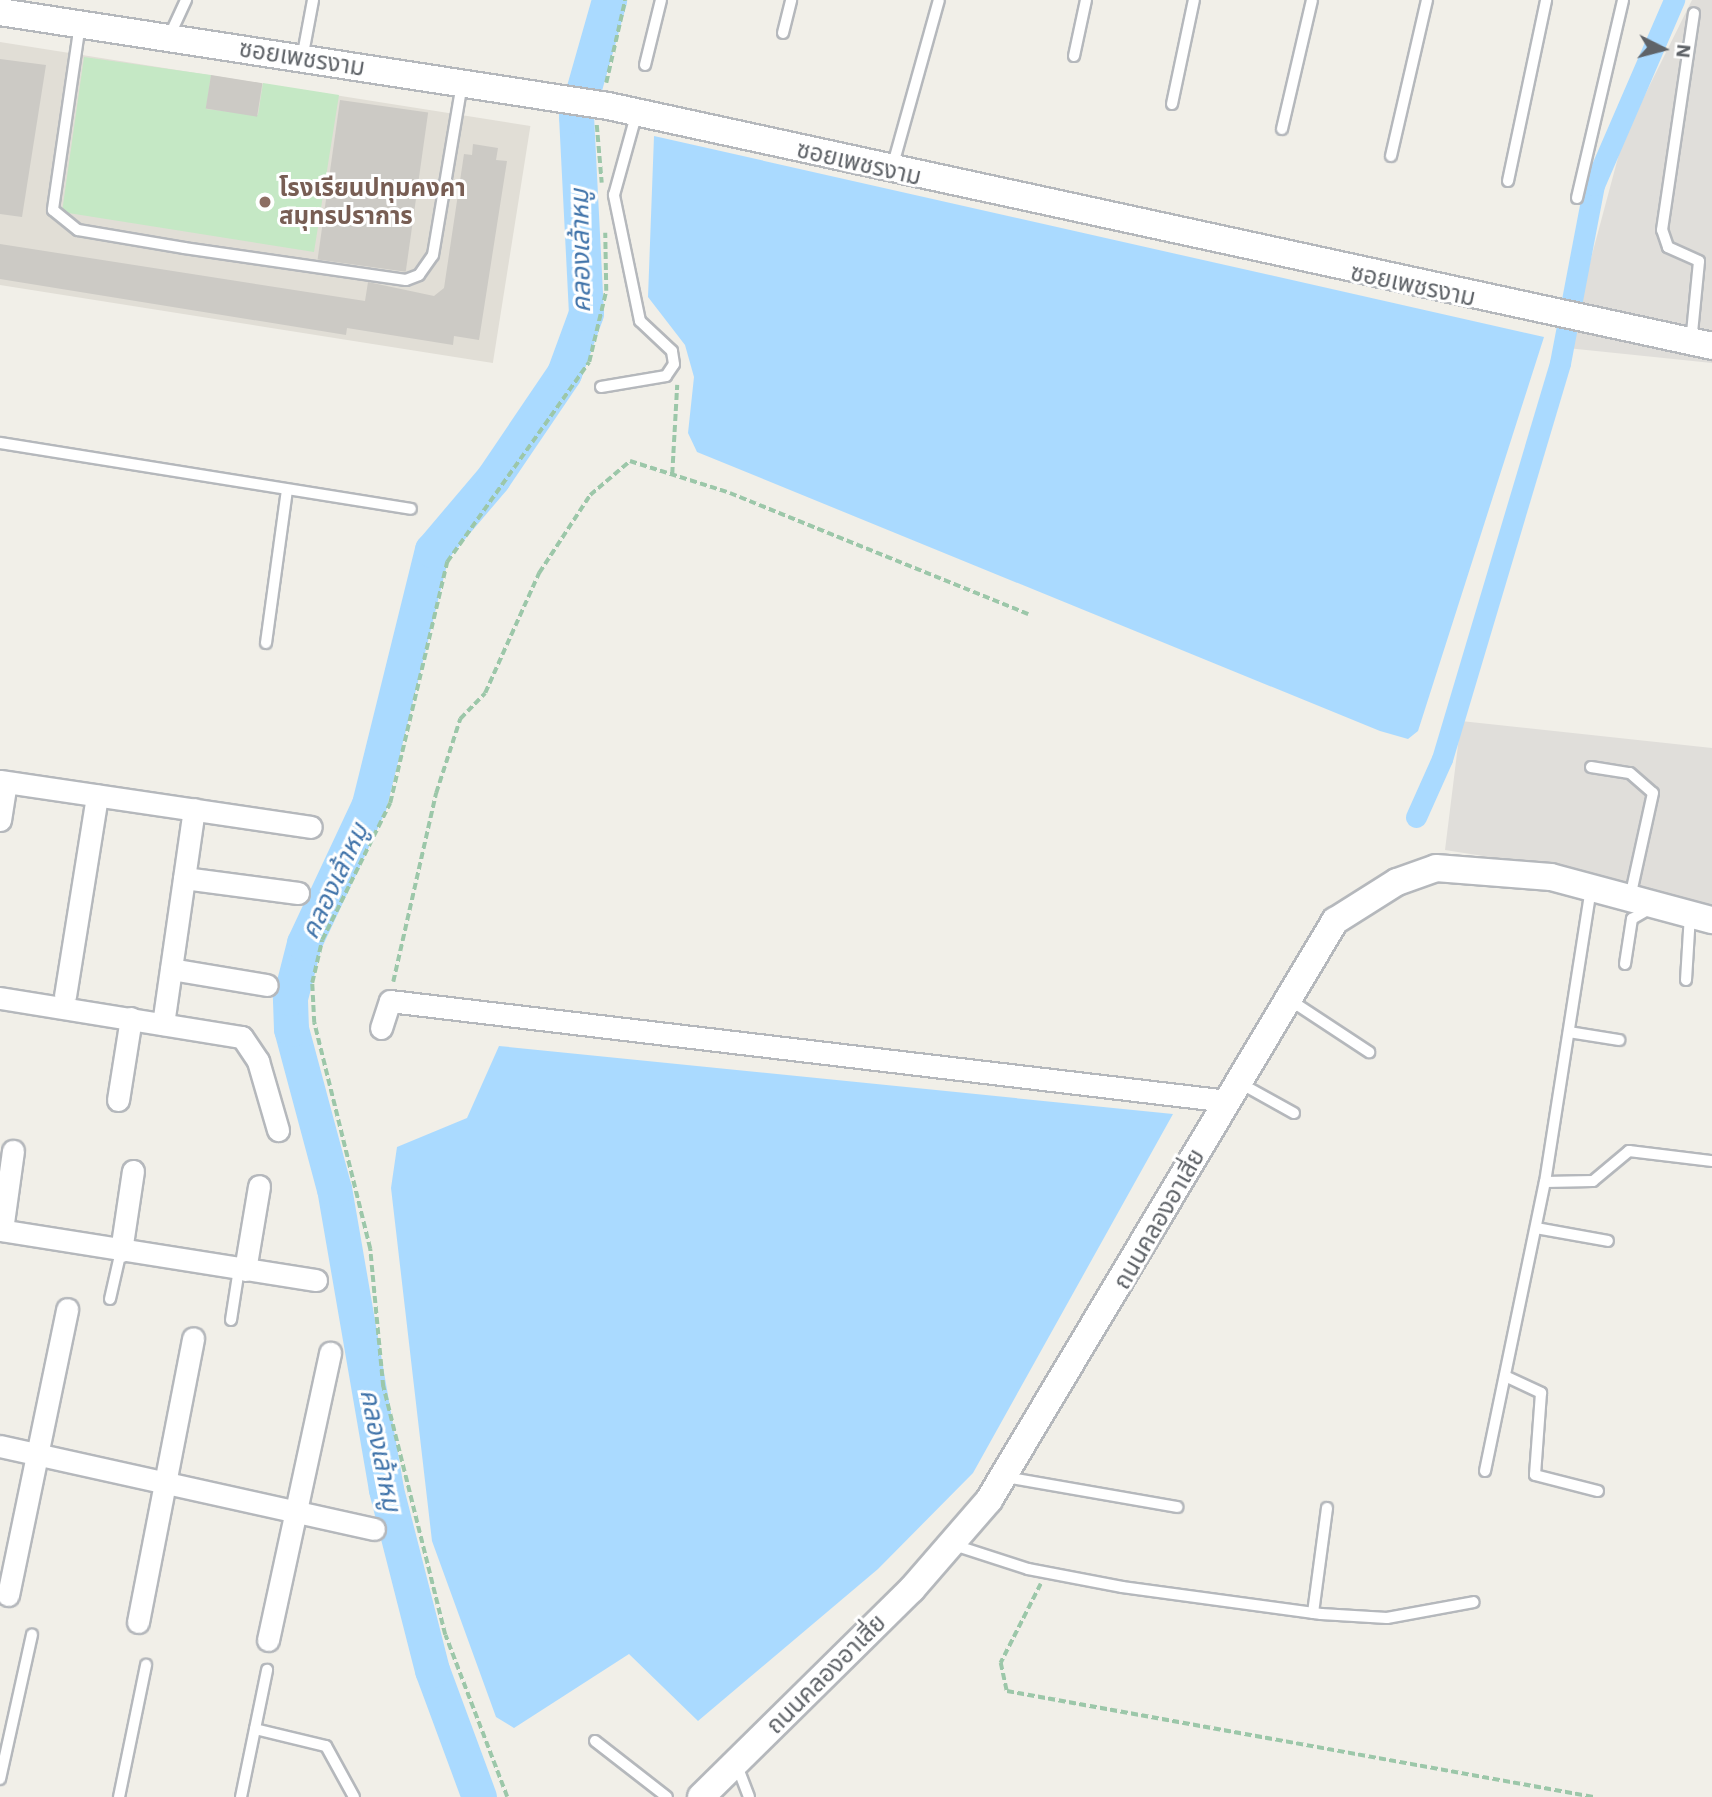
<!DOCTYPE html>
<meta charset="utf-8">
<style>
body{margin:0}
#map{position:relative;width:1712px;height:1797px;overflow:hidden;background:#f1efe8;font-family:"IBM Plex Sans","Noto Sans Thai",sans-serif}
div>[style]{position:absolute}
.industrial>*{inset:0;background:#e0deda}
.education>*{inset:0;background:#e1ded6;transform-origin:0 0}
.green>*{inset:0;background:#c5e8c5}
.water>*{inset:0;background:#aadaff}
.canal>*{height:21px;margin:-10.5px;padding:0 10.5px;transform-origin:10.5px;border-radius:10.5px;background:#aadaff}
.river>*{height:35px;margin:-17.5px;padding:0 17.5px;transform-origin:17.5px;border-radius:17.5px;background:#aadaff}
.building>*{inset:0;background:#cccac5;transform-origin:0 0}
.path>*{height:3.5px;margin-top:-1.75px;transform-origin:0;background:repeating-linear-gradient(90deg,#9cc7a9 0 7px,transparent 0 10.5px)}
.roads{filter:drop-shadow(2px 0 #b5b8bc) drop-shadow(-2px 0 #b5b8bc) drop-shadow(0 2px #b5b8bc) drop-shadow(0 -2px #b5b8bc)}
.service>*{height:10px;margin:-5px;padding:0 5px;transform-origin:5px;border-radius:5px;background:#fff}
.minor>*{height:21px;margin:-10.5px;padding:0 10.5px;transform-origin:10.5px;border-radius:10.5px;background:#fff}
.tertiary>*{height:26px;margin:-13px;padding:0 13px;transform-origin:13px;border-radius:13px;background:#fff}
.dots>*{width:19px;height:19px;translate:-50% -50%;box-sizing:border-box;border:4px solid #fff;border-radius:50%}
span{translate:-50% -50%;white-space:nowrap;text-align:center;line-height:1.15;-webkit-text-stroke:6px #fff;paint-order:stroke}
.street-label{font-size:24px;color:#5f6368}
.education-label{font-size:24px;color:#785e54;font-weight:700}
.left{translate:0 -50%;text-align:left}
.water-label{font-size:26px;color:#4174aa;font-style:italic}
.north{position:absolute;left:1628px;top:14px;width:70px;height:70px;-webkit-text-stroke:5px #fff;paint-order:stroke;rotate:96deg;font-size:19px;font-weight:700;line-height:28px;text-align:center;color:#5f6368}
.north::after{content:'';display:block;margin:auto;width:24px;height:32px;background:#5f6368;clip-path:polygon(50% 0,100% 100%,50% 72%,0 100%)}
</style>
<div id="map">
<div class="industrial">
<div style="clip-path:polygon(1692px 0,1712px 0,1712px 363px,1567px 348px,1623px 139px)"></div>
<div style="clip-path:polygon(1461px 721px,1712px 748px,1712px 907px,1559px 868px,1445px 850px)"></div>
</div>
<div class="education">
<div style="left:0;top:42px;width:537px;height:240px;rotate:9deg"></div>
</div>
<div class="green">
<div style="clip-path:polygon(84px 57px,211px 75px,206px 109px,258px 115px,263px 83px,339px 95px,314px 252px,62px 212px)"></div>
</div>
<div class="water">
<div style="clip-path:polygon(654px 136px,1544px 337px,1418px 731px,1408px 739px,1380px 731px,697px 452px,688px 433px,694px 377px,685px 345px,648px 297px)"></div>
<div style="clip-path:polygon(499px 1046px,1173px 1114px,973px 1473px,878px 1569px,698px 1721px,629px 1654px,514px 1728px,496px 1717px,432px 1541px,391px 1188px,397px 1147px,467px 1118px)"></div>
</div>
<div class="canal">
<div style="left:1416px;top:817px;width:64px;rotate:-65.9deg"></div>
<div style="left:1442px;top:759px;width:413px;rotate:-73.4deg"></div>
<div style="left:1560px;top:363px;width:181px;rotate:-79.2deg"></div>
<div style="left:1594px;top:185px;width:202px;rotate:-66.6deg"></div>
</div>
<div class="river">
<div style="left:479px;top:1797px;width:135px;rotate:-110.3deg"></div>
<div style="left:432px;top:1670px;width:187px;rotate:-104.3deg"></div>
<div style="left:386px;top:1489px;width:304px;rotate:-99.8deg"></div>
<div style="left:334px;top:1189px;width:166px;rotate:-105deg"></div>
<div style="left:291px;top:1029px;width:31px;rotate:-92deg"></div>
<div style="left:290px;top:998px;width:57px;rotate:-75.7deg"></div>
<div style="left:304px;top:943px;width:153px;rotate:-64.9deg"></div>
<div style="left:369px;top:804px;width:262px;rotate:-76.1deg"></div>
<div style="left:432px;top:550px;width:94px;rotate:-49.7deg"></div>
<div style="left:493px;top:478px;width:127px;rotate:-55.9deg"></div>
<div style="left:564px;top:373px;width:64px;rotate:-69.9deg"></div>
<div style="left:586px;top:313px;width:197px;rotate:-92.9deg"></div>
<div style="left:576px;top:116px;width:121px;rotate:-74.1deg"></div>
</div>
<div class="building">
<div style="clip-path:polygon(0 59px,46px 65px,22px 217px,0 214px)"></div>
<div style="left:211px;top:75px;width:52px;height:34px;rotate:9deg"></div>
<div style="left:340px;top:100px;width:89px;height:161px;rotate:8deg"></div>
<div style="clip-path:polygon(473px 144px,498px 148px,496px 160px,507px 161px,479px 340px,454px 336px,453px 345px,347px 328px,346px 335px,0 279px,0 244px,365px 301px,368px 282px,434px 296px,444px 288px,464px 154px,472px 155px)"></div>
</div>
<div class="path">
<div style="left:606px;top:83px;width:85px;rotate:-77.1deg"></div>
<div style="left:597px;top:125px;width:58px;rotate:85.1deg"></div>
<div style="left:672px;top:474px;width:89px;rotate:-86.8deg"></div>
<div style="left:393px;top:982px;width:194px;rotate:-77.2deg"></div>
<div style="left:436px;top:793px;width:78px;rotate:-72deg"></div>
<div style="left:460px;top:719px;width:36px;rotate:-46deg"></div>
<div style="left:485px;top:693px;width:132px;rotate:-65.8deg"></div>
<div style="left:539px;top:573px;width:93px;rotate:-56.8deg"></div>
<div style="left:590px;top:495px;width:52px;rotate:-40.4deg"></div>
<div style="left:630px;top:461px;width:105px;rotate:17.7deg"></div>
<div style="left:730px;top:493px;width:322px;rotate:22.1deg"></div>
<div style="left:1041px;top:1584px;width:89px;rotate:116.9deg"></div>
<div style="left:1001px;top:1663px;width:29px;rotate:78deg"></div>
<div style="left:1007px;top:1691px;width:596px;rotate:10.24deg"></div>
<div style="left:507px;top:1797px;width:173px;rotate:-110.9deg"></div>
<div style="left:445px;top:1635px;width:256px;rotate:-104deg"></div>
<div style="left:383px;top:1387px;width:139px;rotate:-95.4deg"></div>
<div style="left:370px;top:1249px;width:233px;rotate:-103.9deg"></div>
<div style="left:314px;top:1023px;width:40px;rotate:-92.9deg"></div>
<div style="left:312px;top:983px;width:44px;rotate:-76.9deg"></div>
<div style="left:322px;top:940px;width:153px;rotate:-63.6deg"></div>
<div style="left:390px;top:803px;width:248px;rotate:-76.7deg"></div>
<div style="left:447px;top:562px;width:245px;rotate:-54.6deg"></div>
<div style="left:589px;top:362px;width:73px;rotate:-76.5deg"></div>
<div style="left:606px;top:291px;width:58px;rotate:-91deg"></div>
</div>
<div class="roads">
<div class="service">
<div style="left:80px;top:24px;width:188px;rotate:98.3deg"></div>
<div style="left:53px;top:210px;width:32px;rotate:39deg"></div>
<div style="left:78px;top:230px;width:108px;rotate:9.6deg"></div>
<div style="left:184px;top:248px;width:224px;rotate:8.2deg"></div>
<div style="left:406px;top:280px;width:14px;rotate:-21deg"></div>
<div style="left:419px;top:275px;width:24px;rotate:-55deg"></div>
<div style="left:433px;top:255px;width:173px;rotate:-80.4deg"></div>
<div style="left:783px;top:33px;width:34px;rotate:-76deg"></div>
<div style="left:169px;top:37px;width:41px;rotate:-65.3deg"></div>
<div style="left:1074px;top:56px;width:57px;rotate:-77.9deg"></div>
<div style="left:302px;top:59px;width:60px;rotate:-79.4deg"></div>
<div style="left:645px;top:65px;width:67px;rotate:-76.2deg"></div>
<div style="left:1172px;top:104px;width:106px;rotate:-78.1deg"></div>
<div style="left:1282px;top:129px;width:132px;rotate:-76.9deg"></div>
<div style="left:1391px;top:156px;width:160px;rotate:-77deg"></div>
<div style="left:892px;top:168px;width:174px;rotate:-74.4deg"></div>
<div style="left:1508px;top:181px;width:185px;rotate:-78.1deg"></div>
<div style="left:1577px;top:198px;width:203px;rotate:-76.9deg"></div>
<div style="left:1691px;top:343px;width:82px;rotate:-84.4deg"></div>
<div style="left:1699px;top:261px;width:34px;rotate:-156deg"></div>
<div style="left:1668px;top:247px;width:18px;rotate:-109deg"></div>
<div style="left:1662px;top:230px;width:219px;rotate:-81.6deg"></div>
<div style="left:601px;top:387px;width:66px;rotate:-9.6deg"></div>
<div style="left:666px;top:376px;width:14px;rotate:-56deg"></div>
<div style="left:674px;top:364px;width:13px;rotate:-99deg"></div>
<div style="left:672px;top:351px;width:44px;rotate:-136.8deg"></div>
<div style="left:640px;top:321px;width:129px;rotate:-101.7deg"></div>
<div style="left:614px;top:195px;width:86px;rotate:-74.5deg"></div>
<div style="left:0;top:443px;width:416px;rotate:9.1deg"></div>
<div style="left:266px;top:643px;width:154px;rotate:-82.2deg"></div>
<div style="left:1591px;top:767px;width:39px;rotate:9deg"></div>
<div style="left:1630px;top:773px;width:30px;rotate:41deg"></div>
<div style="left:1653px;top:793px;width:107px;rotate:102.4deg"></div>
<div style="left:1625px;top:964px;width:46px;rotate:-81.2deg"></div>
<div style="left:1632px;top:919px;width:16px;rotate:-30deg"></div>
<div style="left:1686px;top:980px;width:66px;rotate:-86.5deg"></div>
<div style="left:1290px;top:1000px;width:95px;rotate:33.4deg"></div>
<div style="left:1569px;top:1032px;width:51px;rotate:9.1deg"></div>
<div style="left:1238px;top:1082px;width:64px;rotate:29deg"></div>
<div style="left:1545px;top:1182px;width:48px;rotate:-1.2deg"></div>
<div style="left:1593px;top:1181px;width:47px;rotate:-39.8deg"></div>
<div style="left:1629px;top:1151px;width:84px;rotate:6.9deg"></div>
<div style="left:1536px;top:1228px;width:73px;rotate:10.2deg"></div>
<div style="left:110px;top:1299px;width:49px;rotate:-77.1deg"></div>
<div style="left:231px;top:1320px;width:52px;rotate:-81.1deg"></div>
<div style="left:1505px;top:1376px;width:40px;rotate:25deg"></div>
<div style="left:1541px;top:1393px;width:82px;rotate:94.2deg"></div>
<div style="left:1535px;top:1475px;width:65px;rotate:14.3deg"></div>
<div style="left:1485px;top:1471px;width:295px;rotate:-78.3deg"></div>
<div style="left:1545px;top:1182px;width:298px;rotate:-81.1deg"></div>
<div style="left:1005px;top:1477px;width:175px;rotate:9.9deg"></div>
<div style="left:954px;top:1545px;width:78px;rotate:18deg"></div>
<div style="left:1028px;top:1569px;width:96px;rotate:10.8deg"></div>
<div style="left:1122px;top:1587px;width:201px;rotate:7.7deg"></div>
<div style="left:1321px;top:1614px;width:66px;rotate:3.5deg"></div>
<div style="left:1387px;top:1618px;width:88px;rotate:-10.4deg"></div>
<div style="left:1313px;top:1613px;width:106px;rotate:-82.4deg"></div>
<div style="left:255px;top:1729px;width:73px;rotate:13.5deg"></div>
<div style="left:326px;top:1746px;width:58px;rotate:61.2deg"></div>
<div style="left:595px;top:1741px;width:91px;rotate:37.9deg"></div>
<div style="left:736px;top:1763px;width:36px;rotate:69deg"></div>
<div style="left:0;top:1779px;width:148px;rotate:-77.5deg"></div>
<div style="left:119px;top:1797px;width:135px;rotate:-78.4deg"></div>
<div style="left:241px;top:1797px;width:130px;rotate:-78.4deg"></div>
</div>
<div class="minor">
<div style="left:0;top:781px;width:314px;rotate:8.4deg"></div>
<div style="left:0;top:820px;width:38px;rotate:-81deg"></div>
<div style="left:184px;top:878px;width:115px;rotate:7.5deg"></div>
<div style="left:171px;top:969px;width:97px;rotate:9.5deg"></div>
<div style="left:65px;top:996px;width:203px;rotate:-80.9deg"></div>
<div style="left:0;top:998px;width:245px;rotate:9.2deg"></div>
<div style="left:242px;top:1037px;width:29px;rotate:56deg"></div>
<div style="left:258px;top:1061px;width:72px;rotate:73.8deg"></div>
<div style="left:163px;top:1024px;width:217px;rotate:-81.8deg"></div>
<div style="left:381px;top:1028px;width:28px;rotate:-72deg"></div>
<div style="left:390px;top:1001px;width:843px;rotate:6.81deg"></div>
<div style="left:118px;top:1100px;width:83px;rotate:-81deg"></div>
<div style="left:0;top:1230px;width:320px;rotate:9deg"></div>
<div style="left:2px;top:1230px;width:80px;rotate:-82.1deg"></div>
<div style="left:121px;top:1251px;width:81px;rotate:-81.5deg"></div>
<div style="left:245px;top:1270px;width:85px;rotate:-80.5deg"></div>
<div style="left:0;top:1446px;width:383px;rotate:12.5deg"></div>
<div style="left:8px;top:1595px;width:292px;rotate:-78.3deg"></div>
<div style="left:138px;top:1622px;width:289px;rotate:-79deg"></div>
<div style="left:268px;top:1640px;width:294px;rotate:-77.8deg"></div>
</div>
<div class="tertiary">
<div style="left:0;top:12px;width:615px;rotate:8.79deg"></div>
<div style="left:608px;top:106px;width:1130px;rotate:12.26deg"></div>
<div style="left:701px;top:1797px;width:296px;rotate:-44.6deg"></div>
<div style="left:912px;top:1589px;width:118px;rotate:-49.1deg"></div>
<div style="left:989px;top:1500px;width:675px;rotate:-59.14deg"></div>
<div style="left:1335px;top:921px;width:73px;rotate:-32.2deg"></div>
<div style="left:1397px;top:882px;width:41px;rotate:-19.7deg"></div>
<div style="left:1436px;top:868px;width:115px;rotate:4.5deg"></div>
<div style="left:1551px;top:877px;width:167px;rotate:15deg"></div>
</div>
</div>
<div class="dots">
<div style="left:265px;top:202px;background:#8d6e63"></div>
</div>
<div class="street-label">
<span style="left:302px;top:58px;rotate:9deg">ซอยเพชรงาม</span>
<span style="left:859px;top:163px;rotate:13deg">ซอยเพชรงาม</span>
<span style="left:1413px;top:285px;rotate:12deg">ซอยเพชรงาม</span>
<span style="left:1159px;top:1219px;rotate:-60deg">ถนนคลองอาเสี่ย</span>
<span style="left:826px;top:1674px;rotate:-45deg">ถนนคลองอาเสี่ย</span>
</div>
<div class="education-label">
<span class="left" style="left:279px;top:202px">โรงเรียนปทุมคงคา<br>สมุทรปราการ</span>
</div>
<div class="water-label">
<span style="left:580px;top:251px;rotate:-91deg">คลองเล้าหมู</span>
<span style="left:334px;top:881px;rotate:-65deg">คลองเล้าหมู</span>
<span style="left:381px;top:1450px;rotate:79deg">คลองเล้าหมู</span>
</div>
<div class="north">N</div>
</div>
